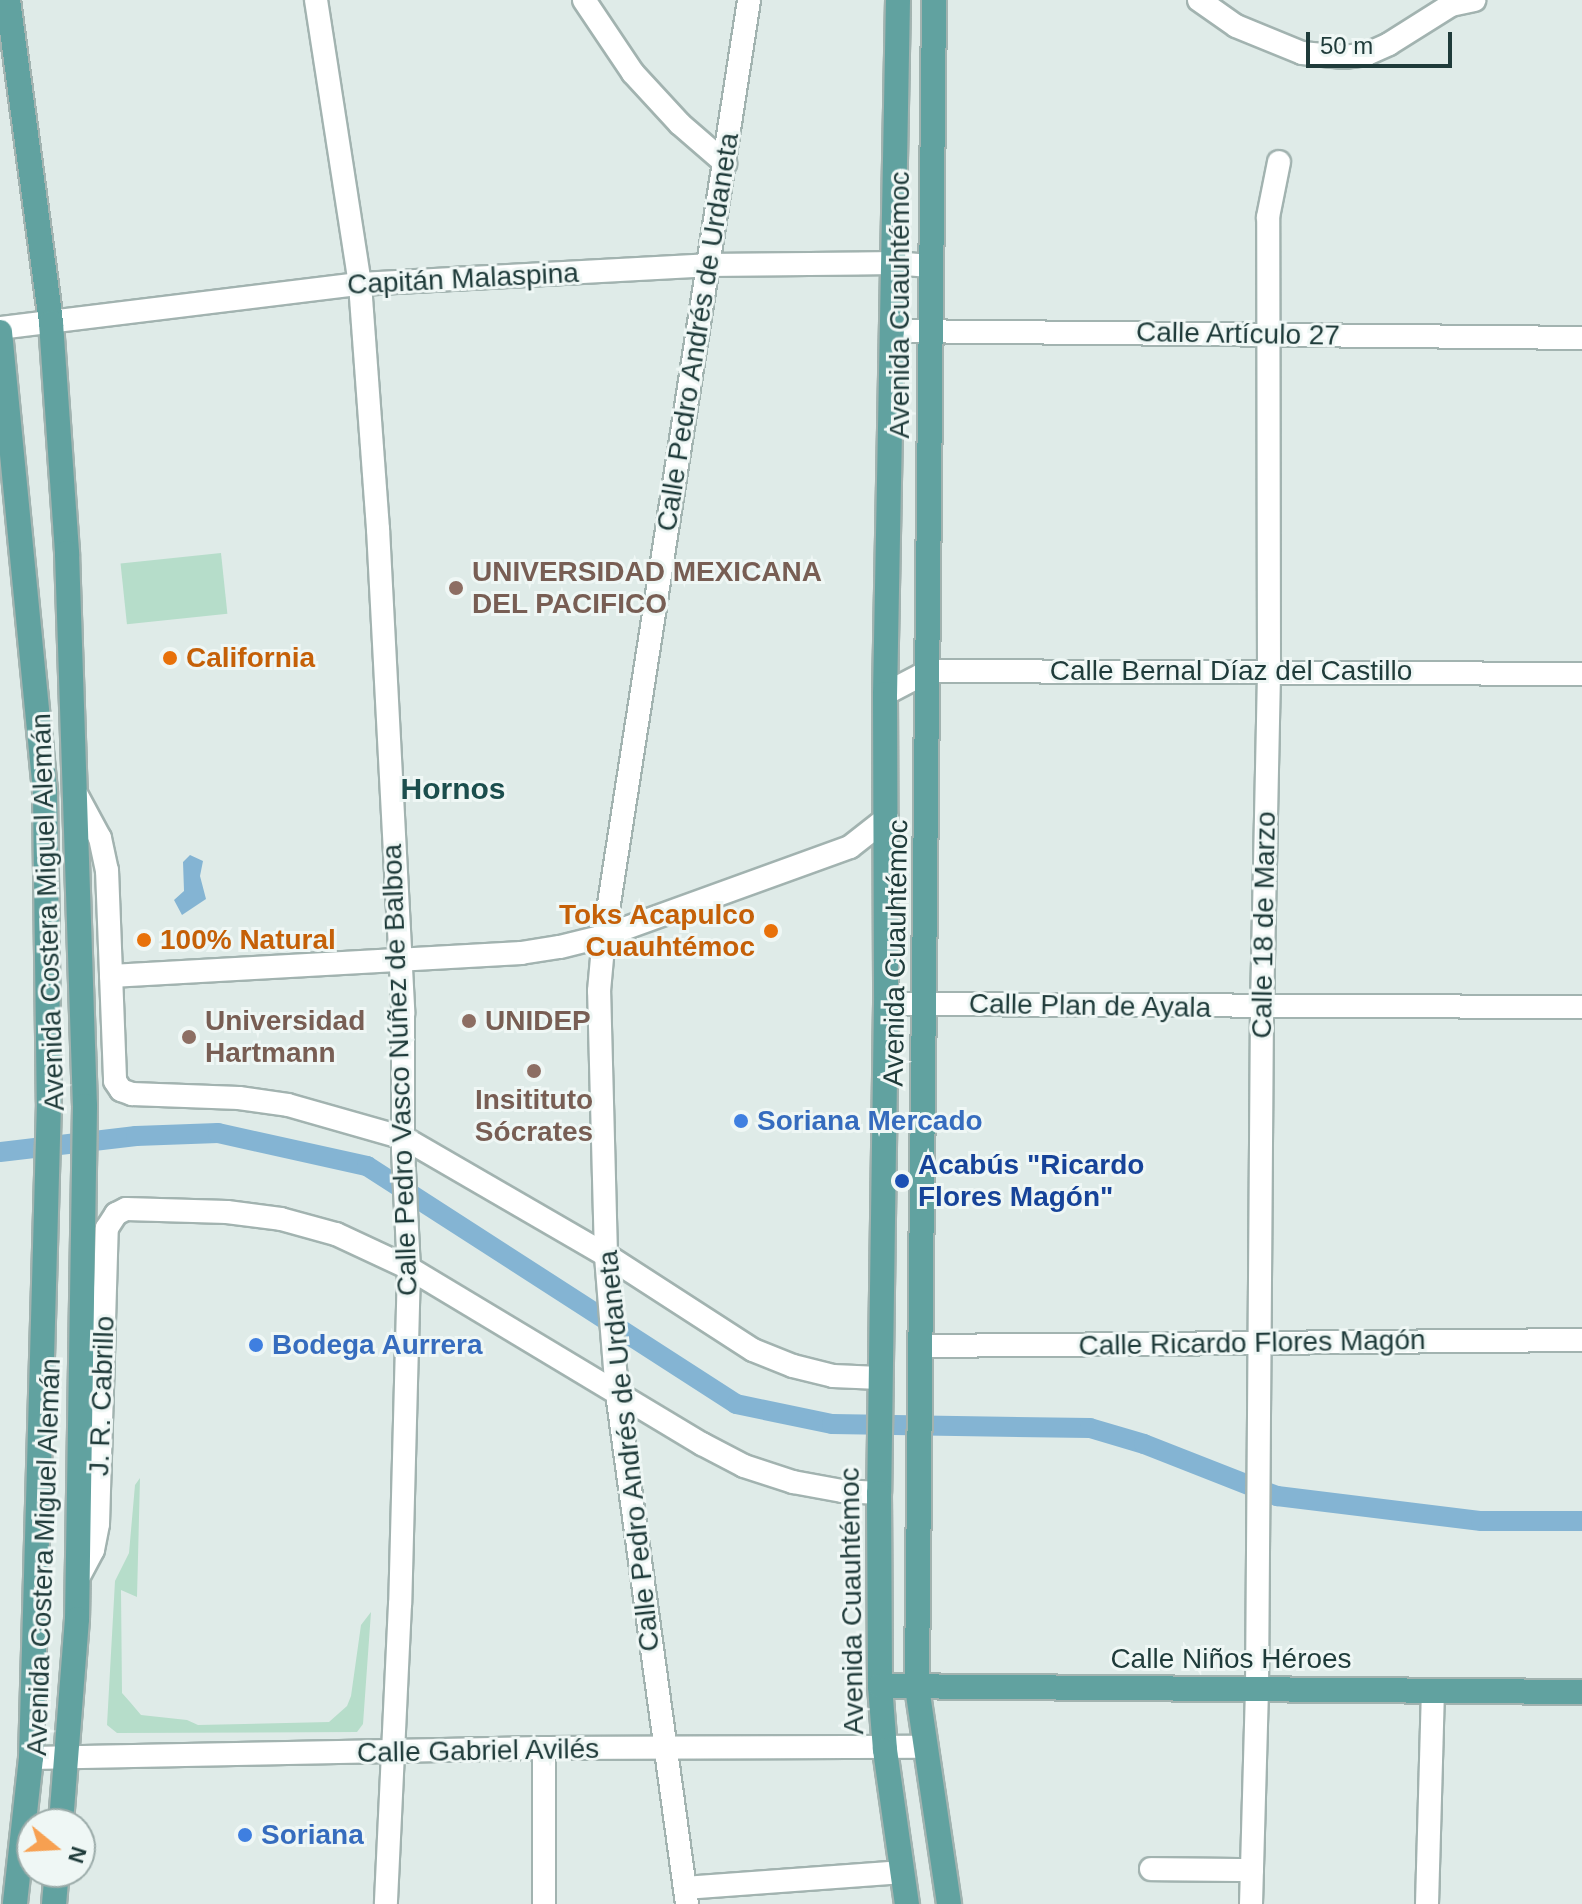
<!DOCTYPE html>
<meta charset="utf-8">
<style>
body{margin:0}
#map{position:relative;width:1582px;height:1904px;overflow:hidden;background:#dfebe8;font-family:Helvetica,sans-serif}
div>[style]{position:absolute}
.green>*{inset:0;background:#b6ddca;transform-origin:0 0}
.water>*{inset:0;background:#84b4d3}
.canal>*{height:20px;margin:-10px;padding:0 10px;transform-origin:10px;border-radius:10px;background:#84b4d3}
.roads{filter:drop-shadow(2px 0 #a2b3b0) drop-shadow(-2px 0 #a2b3b0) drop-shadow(0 2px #a2b3b0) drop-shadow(0 -2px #a2b3b0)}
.minor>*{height:22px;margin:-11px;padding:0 11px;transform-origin:11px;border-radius:11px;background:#fff}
.major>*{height:24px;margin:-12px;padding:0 12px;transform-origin:12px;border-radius:12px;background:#61a2a0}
.dots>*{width:22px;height:22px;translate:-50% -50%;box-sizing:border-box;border:4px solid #eff7f5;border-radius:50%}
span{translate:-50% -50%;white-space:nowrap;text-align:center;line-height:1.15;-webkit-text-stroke:6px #eff7f5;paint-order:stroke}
.street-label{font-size:28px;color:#1f3b3a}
.education-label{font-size:28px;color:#785e54;font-weight:700}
.left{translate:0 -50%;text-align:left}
.food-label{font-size:28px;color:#c56008;font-weight:700}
.right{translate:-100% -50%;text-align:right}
.shop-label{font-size:28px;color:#366cbe;font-weight:700}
.transit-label{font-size:28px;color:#164399;font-weight:700}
.neighbourhood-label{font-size:30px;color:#1b4e4d;font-weight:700}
.north{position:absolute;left:16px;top:1808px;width:80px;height:80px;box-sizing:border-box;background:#eff7f5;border:2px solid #9cacaa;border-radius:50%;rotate:108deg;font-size:22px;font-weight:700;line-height:32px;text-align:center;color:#1f3b3a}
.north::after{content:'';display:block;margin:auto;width:28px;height:36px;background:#f7a051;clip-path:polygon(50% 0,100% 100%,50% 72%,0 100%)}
.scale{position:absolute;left:1306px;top:32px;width:146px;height:36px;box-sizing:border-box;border:4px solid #1f3b3a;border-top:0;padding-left:10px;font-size:24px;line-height:28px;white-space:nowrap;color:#1f3b3a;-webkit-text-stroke:6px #eff7f5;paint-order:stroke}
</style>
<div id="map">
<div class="green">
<div style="left:221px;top:553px;width:61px;height:101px;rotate:84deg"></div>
<div style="clip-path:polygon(140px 1478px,137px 1597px,121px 1590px,122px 1693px,130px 1702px,141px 1715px,187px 1720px,198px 1725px,329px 1722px,347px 1706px,351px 1696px,361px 1625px,371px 1612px,363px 1724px,357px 1732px,117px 1733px,107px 1725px,115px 1581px,129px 1553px,135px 1485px)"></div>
</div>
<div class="water">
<div style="clip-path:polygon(190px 855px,203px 861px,200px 876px,206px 899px,182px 915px,174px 900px,184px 891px,183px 862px)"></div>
</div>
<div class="canal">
<div style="left:0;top:1152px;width:137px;rotate:-6.7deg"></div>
<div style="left:136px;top:1136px;width:82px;rotate:-2.1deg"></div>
<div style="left:218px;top:1133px;width:153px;rotate:12.5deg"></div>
<div style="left:367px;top:1166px;width:439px;rotate:32.8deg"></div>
<div style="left:736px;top:1404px;width:98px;rotate:11.8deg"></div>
<div style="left:832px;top:1424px;width:258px;rotate:0.9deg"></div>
<div style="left:1090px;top:1428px;width:56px;rotate:16.5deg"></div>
<div style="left:1144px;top:1444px;width:143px;rotate:21.4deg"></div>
<div style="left:1277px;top:1496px;width:206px;rotate:7deg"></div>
<div style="left:1481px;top:1521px;width:101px"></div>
</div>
<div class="roads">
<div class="minor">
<div style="left:316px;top:0;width:287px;rotate:81.2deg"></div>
<div style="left:360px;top:284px;width:246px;rotate:85.8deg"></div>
<div style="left:378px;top:529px;width:485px;rotate:87deg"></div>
<div style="left:403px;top:1013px;width:138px;rotate:90deg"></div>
<div style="left:403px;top:1151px;width:117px;rotate:87.1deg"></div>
<div style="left:409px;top:1268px;width:336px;rotate:91.5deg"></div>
<div style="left:400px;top:1604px;width:300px;rotate:92.7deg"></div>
<div style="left:584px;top:0;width:88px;rotate:56.1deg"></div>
<div style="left:633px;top:73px;width:69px;rotate:47.3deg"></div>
<div style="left:680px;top:124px;width:60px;rotate:40.9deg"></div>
<div style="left:1199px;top:0;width:45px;rotate:35.1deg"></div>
<div style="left:1236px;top:26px;width:71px;rotate:22.2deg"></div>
<div style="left:1302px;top:53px;width:42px;rotate:5.4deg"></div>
<div style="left:1344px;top:57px;width:23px;rotate:-7deg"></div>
<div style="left:1367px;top:54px;width:24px;rotate:-24deg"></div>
<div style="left:1389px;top:44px;width:73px;rotate:-32.2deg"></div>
<div style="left:1451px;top:5px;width:24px;rotate:-12deg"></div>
<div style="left:0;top:328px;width:363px;rotate:-7deg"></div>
<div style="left:360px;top:284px;width:348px;rotate:-3.1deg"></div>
<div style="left:707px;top:265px;width:188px;rotate:-0.6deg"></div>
<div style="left:895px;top:263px;width:34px;rotate:5deg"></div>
<div style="left:895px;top:331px;width:687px;rotate:0.58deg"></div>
<div style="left:885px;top:694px;width:50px;rotate:-27.6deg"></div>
<div style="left:929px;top:671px;width:653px;rotate:0.26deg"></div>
<div style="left:74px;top:790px;width:55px;rotate:61.6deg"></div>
<div style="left:100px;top:838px;width:33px;rotate:78deg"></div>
<div style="left:107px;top:870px;width:211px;rotate:87.8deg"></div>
<div style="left:115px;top:1081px;width:11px;rotate:56deg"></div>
<div style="left:121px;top:1090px;width:12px;rotate:20deg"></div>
<div style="left:132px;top:1094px;width:107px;rotate:2.1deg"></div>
<div style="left:239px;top:1098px;width:49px;rotate:8.1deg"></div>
<div style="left:288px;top:1105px;width:121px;rotate:15.9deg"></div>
<div style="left:404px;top:1138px;width:233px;rotate:30.1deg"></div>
<div style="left:606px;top:1255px;width:175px;rotate:32.9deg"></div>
<div style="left:753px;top:1350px;width:43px;rotate:21.8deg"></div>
<div style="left:793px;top:1366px;width:41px;rotate:14deg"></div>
<div style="left:833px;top:1376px;width:47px;rotate:2.4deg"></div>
<div style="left:111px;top:976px;width:411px;rotate:-3.2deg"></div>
<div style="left:521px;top:953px;width:39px;rotate:-9deg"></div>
<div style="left:560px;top:947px;width:45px;rotate:-14deg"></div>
<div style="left:604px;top:936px;width:262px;rotate:-19.9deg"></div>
<div style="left:850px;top:847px;width:47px;rotate:-38.1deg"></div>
<div style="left:886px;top:1004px;width:696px;rotate:0.25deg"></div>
<div style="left:923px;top:1346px;width:659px;rotate:-0.52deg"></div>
<div style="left:78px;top:1578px;width:32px;rotate:-62deg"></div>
<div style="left:93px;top:1550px;width:26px;rotate:-79deg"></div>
<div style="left:98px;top:1524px;width:296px;rotate:-88.3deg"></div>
<div style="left:107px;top:1228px;width:17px;rotate:-57deg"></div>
<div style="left:116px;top:1214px;width:11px;rotate:-27deg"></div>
<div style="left:126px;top:1209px;width:101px;rotate:1.7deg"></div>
<div style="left:227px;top:1212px;width:54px;rotate:7.4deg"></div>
<div style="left:281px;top:1219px;width:57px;rotate:15.3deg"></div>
<div style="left:336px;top:1234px;width:81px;rotate:25deg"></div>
<div style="left:409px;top:1268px;width:342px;rotate:31deg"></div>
<div style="left:702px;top:1444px;width:47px;rotate:27.6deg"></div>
<div style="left:744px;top:1466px;width:52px;rotate:18.1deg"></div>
<div style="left:793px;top:1482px;width:50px;rotate:10.4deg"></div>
<div style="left:842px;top:1491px;width:37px;rotate:3deg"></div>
<div style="left:31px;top:1758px;width:513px;rotate:-1.12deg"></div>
<div style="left:544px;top:1748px;width:381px;rotate:-0.2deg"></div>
<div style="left:1151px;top:1869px;width:101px;rotate:0.6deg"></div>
<div style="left:685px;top:1888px;width:218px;rotate:-4.2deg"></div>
<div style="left:544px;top:1904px;width:156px;rotate:-90deg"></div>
<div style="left:687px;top:1904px;width:516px;rotate:-97.8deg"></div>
<div style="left:617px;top:1393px;width:138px;rotate:-94.6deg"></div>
<div style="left:606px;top:1255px;width:264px;rotate:-91.5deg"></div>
<div style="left:599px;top:991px;width:55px;rotate:-84.8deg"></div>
<div style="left:604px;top:936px;width:947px;rotate:-81.19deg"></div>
<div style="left:1251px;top:1904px;width:215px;rotate:-88.4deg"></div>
<div style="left:1257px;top:1689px;width:681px;rotate:-89.58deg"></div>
<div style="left:1262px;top:1008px;width:338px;rotate:-88.8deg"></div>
<div style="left:1269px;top:670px;width:453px;rotate:-90.1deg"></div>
<div style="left:1268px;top:217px;width:56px;rotate:-78.7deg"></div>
<div style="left:1427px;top:1904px;width:213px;rotate:-88.4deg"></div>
</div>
<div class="major">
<div style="left:8px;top:0;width:326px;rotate:82.4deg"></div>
<div style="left:51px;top:323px;width:231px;rotate:86deg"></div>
<div style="left:67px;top:553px;width:553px;rotate:88.14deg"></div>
<div style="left:85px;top:1106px;width:513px;rotate:90.89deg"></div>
<div style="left:77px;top:1619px;width:206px;rotate:94.5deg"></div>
<div style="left:898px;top:0;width:694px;rotate:91.07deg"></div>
<div style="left:885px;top:694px;width:310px;rotate:89.8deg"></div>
<div style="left:886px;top:1004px;width:489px;rotate:90.8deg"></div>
<div style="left:879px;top:1493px;width:193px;rotate:89.7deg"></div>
<div style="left:880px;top:1686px;width:64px;rotate:85.5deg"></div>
<div style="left:885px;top:1750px;width:156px;rotate:81.9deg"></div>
<div style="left:934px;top:0;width:1687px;rotate:90.58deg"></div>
<div style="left:917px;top:1687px;width:219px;rotate:81.6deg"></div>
<div style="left:0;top:332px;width:462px;rotate:84.4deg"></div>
<div style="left:45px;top:792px;width:310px;rotate:89.3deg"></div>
<div style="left:49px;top:1102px;width:656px;rotate:91.57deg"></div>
<div style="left:31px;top:1758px;width:147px;rotate:96.3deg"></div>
<div style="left:880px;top:1686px;width:702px;rotate:0.49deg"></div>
<div style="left:54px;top:1904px;width:32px;rotate:-85deg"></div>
</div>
</div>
<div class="dots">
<div style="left:456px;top:588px;background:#8d6e63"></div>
<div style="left:170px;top:658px;background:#e8710a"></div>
<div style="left:771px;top:931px;background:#e8710a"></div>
<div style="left:144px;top:940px;background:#e8710a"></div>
<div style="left:469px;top:1021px;background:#8d6e63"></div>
<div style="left:189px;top:1037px;background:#8d6e63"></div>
<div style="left:534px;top:1071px;background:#8d6e63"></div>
<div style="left:741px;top:1121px;background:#3f7fe0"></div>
<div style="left:902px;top:1181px;background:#1a4fb4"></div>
<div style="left:256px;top:1345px;background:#3f7fe0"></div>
<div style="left:245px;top:1835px;background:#3f7fe0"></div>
</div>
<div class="street-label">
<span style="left:463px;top:279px;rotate:-3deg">Capitán Malaspina</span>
<span style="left:900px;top:305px;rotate:-90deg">Avenida Cuauhtémoc</span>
<span style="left:698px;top:332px;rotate:-81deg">Calle Pedro Andrés de Urdaneta</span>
<span style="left:1238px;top:334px;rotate:1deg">Calle Artículo 27</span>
<span style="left:1231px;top:671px">Calle Bernal Díaz del Castillo</span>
<span style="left:48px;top:912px;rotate:-92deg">Avenida Costera Miguel Alemán</span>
<span style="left:1264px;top:925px;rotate:-89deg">Calle 18 de Marzo</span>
<span style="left:896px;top:953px;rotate:-89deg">Avenida Cuauhtémoc</span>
<span style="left:1090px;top:1006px;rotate:1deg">Calle Plan de Ayala</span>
<span style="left:400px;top:1070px;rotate:-92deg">Calle Pedro Vasco Núñez de Balboa</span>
<span style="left:1252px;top:1343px;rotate:-1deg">Calle Ricardo Flores Magón</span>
<span style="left:102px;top:1396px;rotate:-88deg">J. R. Cabrillo</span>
<span style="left:629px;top:1451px;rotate:-96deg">Calle Pedro Andrés de Urdaneta</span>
<span style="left:44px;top:1557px;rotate:-88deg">Avenida Costera Miguel Alemán</span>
<span style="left:852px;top:1601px;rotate:-91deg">Avenida Cuauhtémoc</span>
<span style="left:1231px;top:1659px">Calle Niños Héroes</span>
<span style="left:478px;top:1751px;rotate:-1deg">Calle Gabriel Avilés</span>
</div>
<div class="education-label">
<span class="left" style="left:472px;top:588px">UNIVERSIDAD MEXICANA<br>DEL PACIFICO</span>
<span class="left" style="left:205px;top:1037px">Universidad<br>Hartmann</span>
<span class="left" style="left:485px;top:1021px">UNIDEP</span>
<span style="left:534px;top:1116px">Insitituto<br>Sócrates</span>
</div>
<div class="food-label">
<span class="left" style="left:186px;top:658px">California</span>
<span class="right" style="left:755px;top:931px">Toks Acapulco<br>Cuauhtémoc</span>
<span class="left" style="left:160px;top:940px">100% Natural</span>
</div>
<div class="shop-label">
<span class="left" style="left:757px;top:1121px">Soriana Mercado</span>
<span class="left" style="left:272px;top:1345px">Bodega Aurrera</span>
<span class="left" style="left:261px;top:1835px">Soriana</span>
</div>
<div class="transit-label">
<span class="left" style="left:918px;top:1181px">Acabús "Ricardo<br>Flores Magón"</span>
</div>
<div class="neighbourhood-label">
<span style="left:453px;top:789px">Hornos</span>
</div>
<div class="north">N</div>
<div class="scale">50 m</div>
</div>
